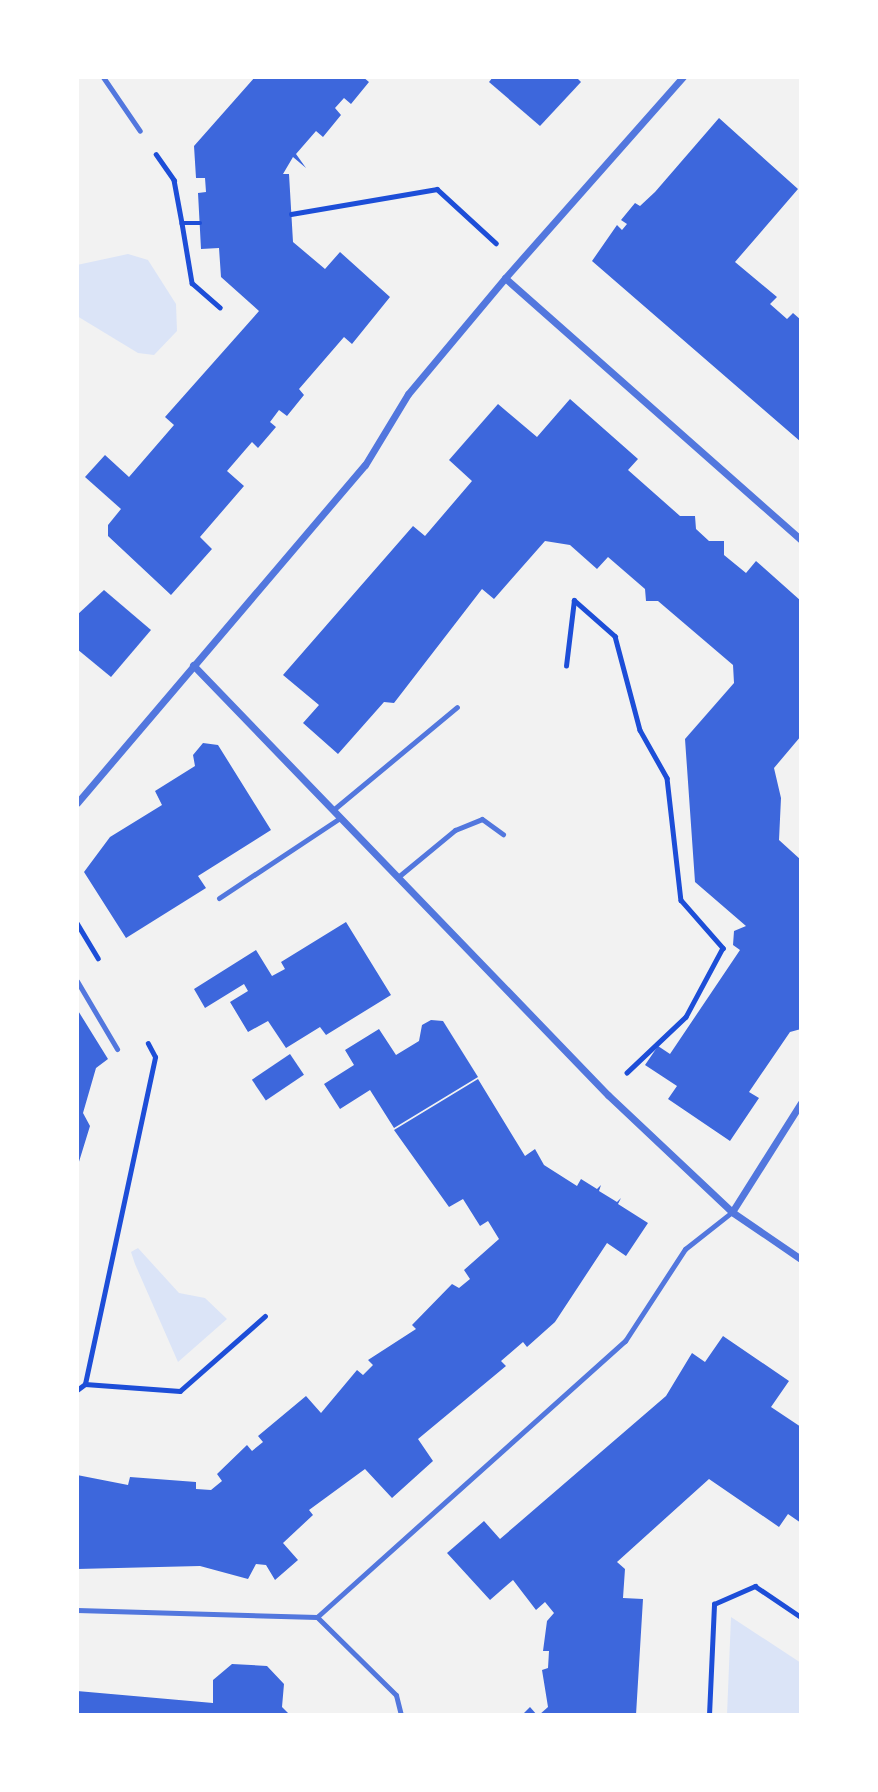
<!DOCTYPE html>
<style>
body{margin:0}
#map{position:relative;width:878px;height:1792px;overflow:hidden;background:#f2f2f2;font-family:"Asap Condensed",sans-serif}
div>[style]{position:absolute}
.green>*{inset:0;background:#dbe4f7}
.building>*{inset:0;background:#3d67dc;transform-origin:0 0}
.path>*{height:4.5px;margin:-2.25px;padding:0 2.25px;transform-origin:2.25px;border-radius:2.25px;background:#1d4ed8}
.service>*{height:5px;margin:-2.5px;padding:0 2.5px;transform-origin:2.5px;border-radius:2.5px;background:#5277de}
.minor>*{height:7px;margin:-3.5px;padding:0 3.5px;transform-origin:3.5px;border-radius:3.5px;background:#5277de}
span{translate:-50% -50%;white-space:nowrap;text-align:center;line-height:1.15;-webkit-text-stroke:7px #fff;paint-order:stroke}
.frame{position:absolute;inset:0;border:79px solid #fff;pointer-events:none}
</style>
<div id="map">
<div class="green">
<div style="clip-path:polygon(128px 254px,148px 260px,176px 304px,177px 331px,154px 355px,138px 353px,77px 316px,77px 265px)"></div>
<div style="clip-path:polygon(138px 1248px,179px 1293px,205px 1298px,227px 1319px,178px 1362px,135px 1264px,131px 1252px)"></div>
<div style="clip-path:polygon(731px 1617px,801px 1663px,801px 1715px,727px 1715px)"></div>
</div>
<div class="building">
<div style="clip-path:polygon(255px 77px,363px 77px,369px 82px,351px 104px,344px 98px,335px 108px,341px 115px,323px 137px,316px 131px,296px 154px,306px 168px,293px 157px,283px 174px,289px 174px,293px 242px,325px 269px,340px 252px,390px 297px,352px 344px,344px 337px,299px 389px,304px 395px,287px 416px,279px 410px,270px 422px,276px 427px,258px 448px,252px 442px,227px 471px,244px 486px,200px 537px,212px 549px,171px 595px,108px 536px,108px 525px,121px 509px,85px 477px,105px 455px,129px 477px,174px 425px,165px 417px,259px 311px,221px 277px,219px 248px,201px 249px,198px 193px,206px 192px,205px 178px,196px 178px,194px 146px)"></div>
<div style="clip-path:polygon(493px 77px,576px 77px,581px 82px,540px 126px,489px 82px)"></div>
<div style="clip-path:polygon(719px 118px,798px 189px,735px 262px,777px 297px,770px 304px,787px 319px,793px 313px,801px 320px,801px 442px,592px 261px,617px 225px,622px 230px,627px 224px,621px 220px,635px 203px,640px 206px,655px 192px)"></div>
<div style="clip-path:polygon(570px 399px,638px 459px,628px 470px,680px 516px,695px 516px,696px 529px,709px 541px,724px 541px,724px 555px,746px 573px,756px 561px,801px 601px,801px 736px,774px 768px,781px 798px,779px 840px,801px 860px,801px 1029px,790px 1032px,749px 1092px,759px 1098px,730px 1141px,668px 1099px,677px 1086px,645px 1065px,658px 1046px,670px 1054px,740px 950px,733px 945px,734px 931px,746px 926px,695px 882px,685px 739px,734px 683px,733px 665px,658px 601px,646px 601px,645px 589px,608px 557px,597px 569px,570px 545px,545px 541px,494px 599px,482px 589px,394px 703px,384px 702px,338px 754px,303px 723px,319px 705px,283px 675px,413px 526px,425px 536px,472px 481px,449px 460px,498px 404px,537px 437px)"></div>
<div style="clip-path:polygon(104px 590px,151px 630px,111px 677px,77px 649px,77px 615px)"></div>
<div style="clip-path:polygon(203px 743px,218px 745px,271px 830px,198px 876px,206px 888px,126px 938px,84px 872px,110px 837px,162px 805px,155px 791px,195px 766px,193px 755px)"></div>
<div style="clip-path:polygon(346px 922px,391px 995px,326px 1035px,320px 1027px,286px 1048px,268px 1021px,248px 1032px,230px 1002px,248px 991px,244px 984px,205px 1008px,194px 989px,256px 950px,272px 976px,285px 969px,281px 962px)"></div>
<div style="clip-path:polygon(77px 1009px,108px 1059px,96px 1068px,83px 1113px,90px 1126px,78px 1165px)"></div>
<div style="clip-path:polygon(431px 1020px,443px 1021px,478px 1077px,394px 1128px,370px 1090px,340px 1109px,324px 1084px,354px 1065px,345px 1050px,379px 1029px,396px 1055px,419px 1041px,422px 1025px)"></div>
<div style="left:290px;top:1054px;width:25px;height:46px;rotate:56deg"></div>
<div style="clip-path:polygon(478px 1079px,525px 1156px,535px 1149px,544px 1165px,577px 1186px,581px 1179px,597px 1189px,601px 1185px,599px 1191px,617px 1202px,621px 1198px,618px 1204px,648px 1223px,626px 1256px,607px 1243px,555px 1322px,527px 1347px,523px 1342px,501px 1361px,506px 1366px,418px 1439px,433px 1461px,392px 1498px,365px 1469px,309px 1510px,313px 1515px,283px 1543px,298px 1560px,275px 1580px,266px 1565px,256px 1564px,248px 1579px,200px 1566px,77px 1569px,77px 1475px,128px 1485px,130px 1477px,196px 1482px,196px 1489px,211px 1490px,222px 1481px,217px 1474px,247px 1445px,252px 1451px,263px 1442px,258px 1436px,306px 1396px,321px 1413px,357px 1370px,363px 1375px,373px 1365px,368px 1360px,416px 1329px,412px 1325px,452px 1284px,459px 1288px,470px 1279px,464px 1270px,499px 1239px,488px 1221px,480px 1226px,463px 1199px,449px 1207px,394px 1130px)"></div>
<div style="clip-path:polygon(723px 1336px,789px 1381px,771px 1407px,801px 1427px,801px 1523px,788px 1514px,779px 1527px,709px 1479px,617px 1562px,625px 1569px,623px 1598px,643px 1599px,636px 1715px,539px 1715px,548px 1707px,542px 1670px,548px 1668px,549px 1651px,543px 1651px,547px 1621px,554px 1613px,545px 1602px,536px 1610px,513px 1580px,490px 1600px,447px 1553px,484px 1521px,500px 1539px,666px 1396px,692px 1353px,705px 1362px)"></div>
<div style="clip-path:polygon(232px 1664px,267px 1666px,284px 1684px,282px 1707px,290px 1715px,77px 1715px,77px 1691px,213px 1703px,213px 1680px)"></div>
<div style="clip-path:polygon(530px 1707px,537px 1715px,522px 1715px)"></div>
</div>
<div class="path">
<div style="left:156px;top:154px;width:32px;rotate:55deg"></div>
<div style="left:174px;top:180px;width:44px;rotate:79.5deg"></div>
<div style="left:182px;top:223px;width:18px"></div>
<div style="left:291px;top:214px;width:148px;rotate:-9.7deg"></div>
<div style="left:437px;top:189px;width:80px;rotate:42.5deg"></div>
<div style="left:182px;top:223px;width:61px;rotate:80.5deg"></div>
<div style="left:192px;top:283px;width:37px;rotate:41deg"></div>
<div style="left:566px;top:666px;width:66px;rotate:-83.1deg"></div>
<div style="left:574px;top:600px;width:55px;rotate:41.3deg"></div>
<div style="left:615px;top:636px;width:97px;rotate:75.1deg"></div>
<div style="left:640px;top:730px;width:55px;rotate:60.6deg"></div>
<div style="left:667px;top:778px;width:123px;rotate:83.5deg"></div>
<div style="left:681px;top:900px;width:64px;rotate:48.8deg"></div>
<div style="left:723px;top:948px;width:78px;rotate:118.2deg"></div>
<div style="left:686px;top:1017px;width:81px;rotate:136.5deg"></div>
<div style="left:77px;top:923px;width:41px;rotate:59deg"></div>
<div style="left:85px;top:1384px;width:95px;rotate:4.2deg"></div>
<div style="left:180px;top:1391px;width:113px;rotate:-41.4deg"></div>
<div style="left:77px;top:1390px;width:10px;rotate:-37deg"></div>
<div style="left:85px;top:1384px;width:334px;rotate:-77.9deg"></div>
<div style="left:155px;top:1057px;width:15px;rotate:-118deg"></div>
<div style="left:709px;top:1715px;width:111px;rotate:-87.4deg"></div>
<div style="left:714px;top:1604px;width:45px;rotate:-23.7deg"></div>
<div style="left:755px;top:1586px;width:55px;rotate:34deg"></div>
</div>
<div class="service">
<div style="left:103px;top:77px;width:65px;rotate:55.6deg"></div>
<div style="left:333px;top:810px;width:161px;rotate:-39.7deg"></div>
<div style="left:398px;top:877px;width:74px;rotate:-39.5deg"></div>
<div style="left:455px;top:830px;width:29px;rotate:-22deg"></div>
<div style="left:482px;top:819px;width:26px;rotate:36deg"></div>
<div style="left:219px;top:898px;width:145px;rotate:-33.5deg"></div>
<div style="left:77px;top:981px;width:79px;rotate:59.5deg"></div>
<div style="left:77px;top:1610px;width:240px;rotate:1.7deg"></div>
<div style="left:317px;top:1617px;width:111px;rotate:44.6deg"></div>
<div style="left:396px;top:1695px;width:21px;rotate:76deg"></div>
<div style="left:317px;top:1617px;width:414px;rotate:-41.9deg"></div>
<div style="left:625px;top:1341px;width:110px;rotate:-56.9deg"></div>
<div style="left:685px;top:1249px;width:60px;rotate:-38.2deg"></div>
</div>
<div class="minor">
<div style="left:505px;top:278px;width:395px;rotate:41.5deg"></div>
<div style="left:193px;top:665px;width:598px;rotate:46.02deg"></div>
<div style="left:608px;top:1095px;width:170px;rotate:43.3deg"></div>
<div style="left:732px;top:1212px;width:83px;rotate:34.3deg"></div>
<div style="left:77px;top:803px;width:444px;rotate:-49.6deg"></div>
<div style="left:365px;top:465px;width:83px;rotate:-58.8deg"></div>
<div style="left:408px;top:394px;width:151px;rotate:-50.1deg"></div>
<div style="left:505px;top:278px;width:268px;rotate:-48.5deg"></div>
<div style="left:732px;top:1212px;width:129px;rotate:-57.7deg"></div>
</div>
<div class="frame"></div>
</div>
